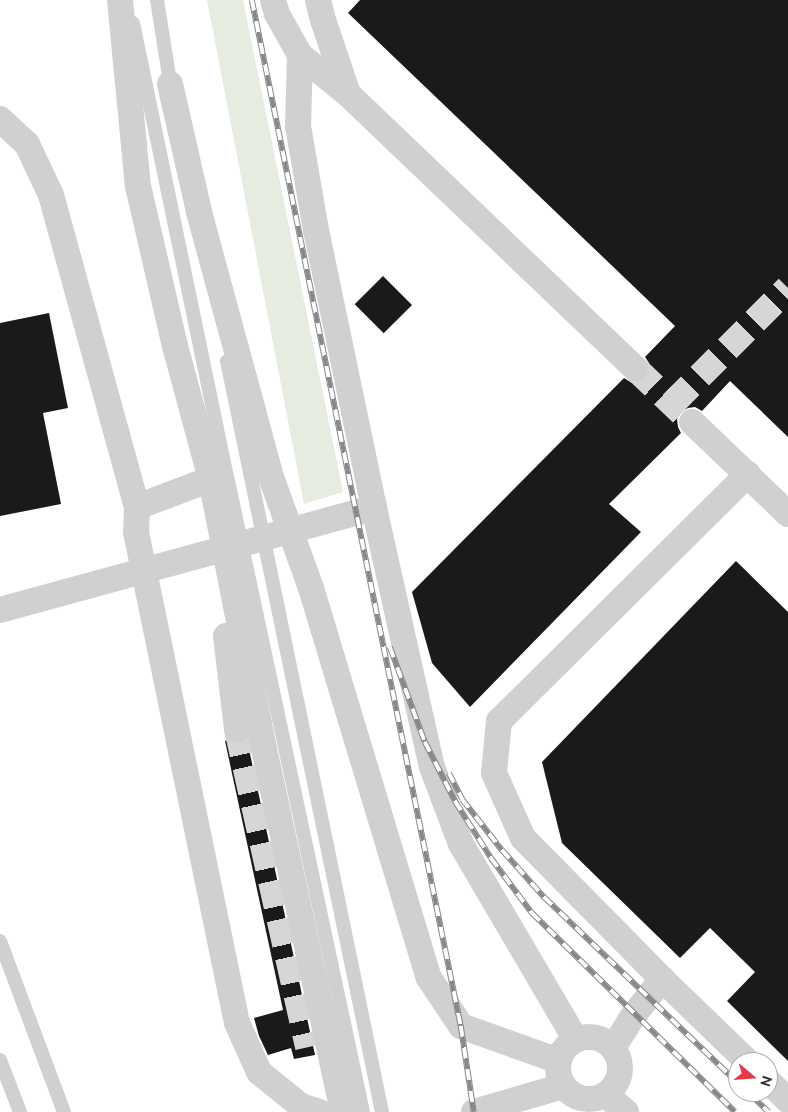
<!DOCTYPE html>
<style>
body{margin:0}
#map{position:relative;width:788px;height:1112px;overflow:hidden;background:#fff;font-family:Ubuntu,sans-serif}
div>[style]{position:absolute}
.green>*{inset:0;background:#e6ecdf}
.building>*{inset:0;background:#1a1a1a;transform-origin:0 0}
.minor-tunnel>*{height:26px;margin-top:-13px;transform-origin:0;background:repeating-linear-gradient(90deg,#d6d6d6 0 26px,transparent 0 39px)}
.service>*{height:14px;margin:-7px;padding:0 7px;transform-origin:7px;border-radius:7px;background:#d0d0d0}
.minor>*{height:26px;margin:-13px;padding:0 13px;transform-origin:13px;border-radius:13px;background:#d0d0d0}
.minor>.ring{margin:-13px;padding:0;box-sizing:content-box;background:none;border:26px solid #d0d0d0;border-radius:50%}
.rail>*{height:5.5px;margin-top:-2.75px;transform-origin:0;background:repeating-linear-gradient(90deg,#fff 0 11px,#888 0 22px);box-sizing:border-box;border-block:1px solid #888}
span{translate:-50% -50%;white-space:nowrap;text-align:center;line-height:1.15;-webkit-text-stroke:5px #fff;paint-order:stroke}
.north{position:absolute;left:728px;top:1052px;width:50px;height:50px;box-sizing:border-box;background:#fff;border:1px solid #adadad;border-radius:50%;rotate:108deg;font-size:14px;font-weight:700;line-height:20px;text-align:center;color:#333}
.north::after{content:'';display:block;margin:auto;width:18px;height:22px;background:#e63946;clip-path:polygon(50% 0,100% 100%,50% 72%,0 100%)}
</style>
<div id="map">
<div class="green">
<div style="clip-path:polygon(207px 0,243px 0,343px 492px,304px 504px)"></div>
</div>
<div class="building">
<div style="clip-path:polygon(360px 0,788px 0,788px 437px,730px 381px,702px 411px,695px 407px,688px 408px,682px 411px,677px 419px,678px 427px,681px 433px,609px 504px,641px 532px,470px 707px,432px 663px,412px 592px,624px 378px,632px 383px,639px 382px,645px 379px,650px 371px,649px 363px,645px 357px,675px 326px,348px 13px)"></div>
<div style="left:383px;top:276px;width:41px;height:40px;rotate:45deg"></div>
<div style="clip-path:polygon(49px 313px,68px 408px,43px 413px,61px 504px,0 516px,0 323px)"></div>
<div style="clip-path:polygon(736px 561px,788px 612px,788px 1061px,727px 1001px,755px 972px,710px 928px,680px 958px,562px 843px,542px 762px)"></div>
<div style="clip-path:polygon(227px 740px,238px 744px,247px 740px,315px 1055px,294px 1059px,291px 1048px,268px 1055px,259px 1036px,254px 1018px,283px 1010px,225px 741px)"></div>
</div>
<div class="minor-tunnel">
<div style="left:635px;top:368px;width:68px;rotate:43.8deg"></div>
<div style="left:672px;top:404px;width:164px;rotate:-45deg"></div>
<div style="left:237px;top:729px;width:326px;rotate:77.4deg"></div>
</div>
<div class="service">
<div style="left:157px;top:0;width:89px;rotate:81deg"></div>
<div style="left:133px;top:23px;width:463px;rotate:78.3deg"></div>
<div style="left:227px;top:476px;width:650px;rotate:77.93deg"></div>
<div style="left:227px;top:361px;width:767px;rotate:78.34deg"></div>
<div style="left:0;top:941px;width:183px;rotate:69.5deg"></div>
<div style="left:0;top:1060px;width:56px;rotate:69deg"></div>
</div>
<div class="minor">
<div style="left:120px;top:0;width:187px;rotate:84.5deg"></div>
<div style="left:138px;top:186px;width:164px;rotate:77deg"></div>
<div style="left:175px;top:346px;width:138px;rotate:74.9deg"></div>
<div style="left:211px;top:479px;width:275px;rotate:78.9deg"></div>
<div style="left:264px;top:749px;width:371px;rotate:77.7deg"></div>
<div style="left:273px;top:0;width:15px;rotate:74deg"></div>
<div style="left:277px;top:14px;width:47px;rotate:60.7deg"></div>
<div style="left:300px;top:55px;width:63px;rotate:39.2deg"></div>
<div style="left:349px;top:95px;width:395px;rotate:43.7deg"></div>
<div style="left:318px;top:0;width:21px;rotate:76deg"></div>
<div style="left:323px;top:20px;width:78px;rotate:71.3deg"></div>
<div style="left:300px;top:55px;width:71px;rotate:91.6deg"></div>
<div style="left:298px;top:126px;width:106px;rotate:80.2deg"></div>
<div style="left:316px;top:230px;width:284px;rotate:78.2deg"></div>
<div style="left:374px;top:508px;width:265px;rotate:77.4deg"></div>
<div style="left:432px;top:767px;width:82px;rotate:69.4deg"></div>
<div style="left:461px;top:844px;width:227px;rotate:59.6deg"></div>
<div style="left:170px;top:84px;width:131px;rotate:77.2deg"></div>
<div style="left:199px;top:212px;width:275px;rotate:74.8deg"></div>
<div style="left:271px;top:477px;width:118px;rotate:70.2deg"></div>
<div style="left:311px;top:588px;width:407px;rotate:73.2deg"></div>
<div style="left:429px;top:978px;width:58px;rotate:56.3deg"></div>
<div style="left:461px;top:1026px;width:104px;rotate:19.7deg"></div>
<div style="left:0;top:119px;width:37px;rotate:43deg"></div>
<div style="left:27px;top:144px;width:56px;rotate:64.8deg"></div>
<div style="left:51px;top:195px;width:324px;rotate:74.6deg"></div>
<div style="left:692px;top:422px;width:133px;rotate:43.8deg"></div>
<div style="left:748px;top:474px;width:351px;rotate:135.2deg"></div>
<div style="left:499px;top:721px;width:52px;rotate:95.5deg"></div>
<div style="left:494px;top:773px;width:71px;rotate:66deg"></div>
<div style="left:523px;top:838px;width:198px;rotate:45.4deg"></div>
<div style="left:662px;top:979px;width:120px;rotate:44deg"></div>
<div style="left:211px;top:479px;width:79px;rotate:159.3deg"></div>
<div style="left:137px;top:507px;width:25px;rotate:92deg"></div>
<div style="left:136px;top:532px;width:501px;rotate:78.38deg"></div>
<div style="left:237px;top:1023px;width:54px;rotate:65.8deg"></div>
<div style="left:259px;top:1072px;width:54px;rotate:39deg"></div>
<div style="left:301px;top:1106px;width:19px;rotate:18deg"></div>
<div style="left:0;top:610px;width:388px;rotate:-15.3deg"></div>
<div style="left:226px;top:636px;width:94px;rotate:83.3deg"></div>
<div class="ring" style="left:558px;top:1037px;width:36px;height:36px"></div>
<div style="left:613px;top:1048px;width:39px;rotate:-58deg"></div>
<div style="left:634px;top:1015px;width:46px;rotate:-52.1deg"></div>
<div style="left:768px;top:1081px;width:28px;rotate:44deg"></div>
<div style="left:606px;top:1095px;width:26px;rotate:40deg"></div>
<div style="left:474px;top:1112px;width:93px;rotate:-16.3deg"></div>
</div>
<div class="rail">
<div style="left:252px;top:0;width:1047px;rotate:78.49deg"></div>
<div style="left:461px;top:1026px;width:87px;rotate:81.4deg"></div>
<div style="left:390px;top:647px;width:101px;rotate:69.8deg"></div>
<div style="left:425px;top:742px;width:66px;rotate:63deg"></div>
<div style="left:455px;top:801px;width:67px;rotate:57.7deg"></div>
<div style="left:491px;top:858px;width:69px;rotate:53.3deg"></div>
<div style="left:532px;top:913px;width:284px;rotate:44.4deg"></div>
<div style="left:449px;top:773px;width:29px;rotate:63deg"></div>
<div style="left:462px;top:799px;width:65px;rotate:51.9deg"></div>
<div style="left:502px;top:850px;width:63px;rotate:48.2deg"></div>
<div style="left:544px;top:897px;width:269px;rotate:43.8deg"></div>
<div style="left:748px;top:1092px;width:29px;rotate:44deg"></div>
</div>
<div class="north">N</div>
</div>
